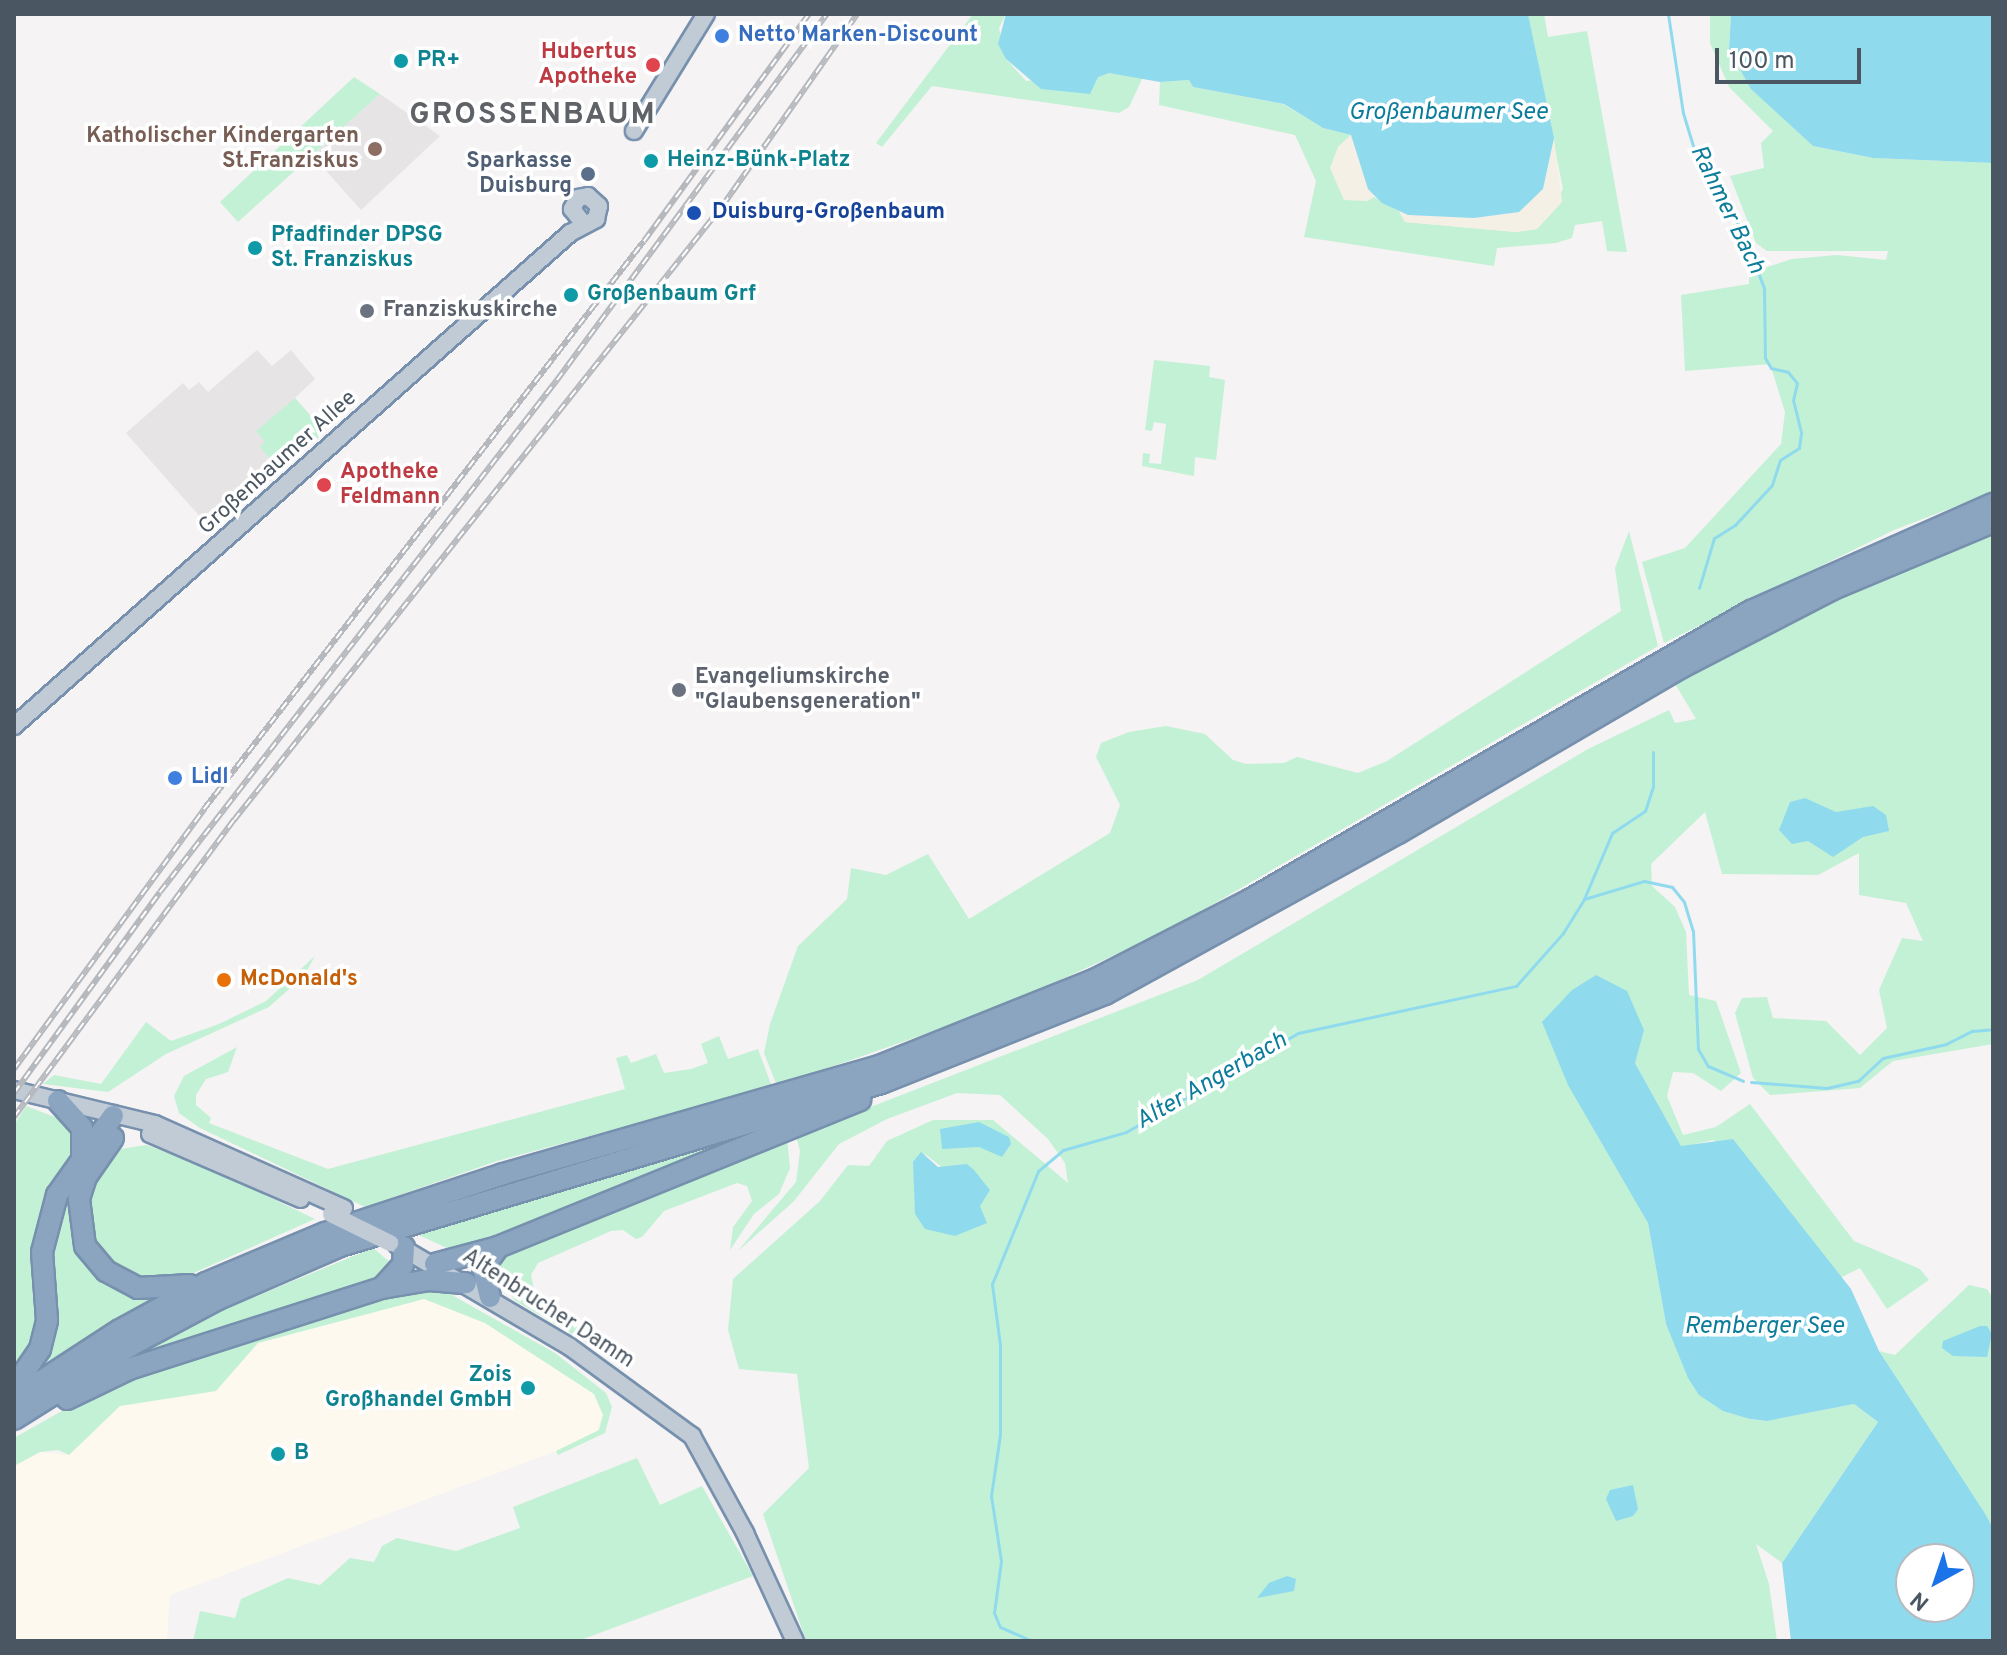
<!DOCTYPE html>
<meta charset="utf-8">
<style>
body{margin:0}
#map{position:relative;width:2007px;height:1655px;overflow:hidden;background:#f5f3f3;font-family:Overpass,sans-serif}
div>[style]{position:absolute}
.commercial>*{inset:0;background:#fdf9ef}
.education>*{inset:0;background:#e6e4e5}
.green>*{inset:0;background:#c3f1d5}
.sand>*{inset:0;background:#f5f0e5}
.water>*{inset:0;background:#90daee}
.stream>*{height:3px;margin:-1.5px;padding:0 1.5px;transform-origin:1.5px;border-radius:1.5px;background:#90daee}
.roads{filter:drop-shadow(2px 0 #7690ad) drop-shadow(-2px 0 #7690ad) drop-shadow(0 2px #7690ad) drop-shadow(0 -2px #7690ad)}
.secondary>*{height:16px;margin:-8px;padding:0 8px;transform-origin:8px;border-radius:8px;background:#c1cbd6}
.highway>*{height:20px;margin:-10px;padding:0 10px;transform-origin:10px;border-radius:10px;background:#8ba5c1}
.rail>*{height:6px;margin-top:-3px;transform-origin:0;background:repeating-linear-gradient(90deg,#fff 0 9px,#b5b8bd 0 18px);box-sizing:border-box;border-block:2px solid #b5b8bd}
.secondary-bridge>*{height:16px;margin:-8px;padding:0 8px;transform-origin:8px;border-radius:8px;background:#c1cbd6}
.dots>*{width:22px;height:22px;translate:-50% -50%;box-sizing:border-box;border:4px solid #fff;border-radius:50%}
span{translate:-50% -50%;white-space:nowrap;text-align:center;line-height:1.15;-webkit-text-stroke:7px #fff;paint-order:stroke}
.shop-label{font-size:22px;color:#366cbe;font-weight:700}
.left{translate:0 -50%;text-align:left}
.health-label{font-size:22px;color:#be3a42;font-weight:700}
.right{translate:-100% -50%;text-align:right}
.culture-label{font-size:22px;color:#0d838f;font-weight:700}
.education-label{font-size:22px;color:#785e54;font-weight:700}
.service-label{font-size:22px;color:#4e5e75;font-weight:700}
.transit-label{font-size:22px;color:#164399;font-weight:700}
.worship-label{font-size:22px;color:#5b616d;font-weight:700}
.street-label{font-size:22px;color:#4a5661}
.food-label{font-size:22px;color:#c56008;font-weight:700}
.water-label{font-size:24px;color:#0c7c9b;font-style:italic}
.district-label{font-size:30px;color:#5f6368;font-weight:700;letter-spacing:2px}
.frame{position:absolute;inset:0;border:16px solid #4a5661;pointer-events:none}
.north{position:absolute;left:1895px;top:1543px;width:80px;height:80px;box-sizing:border-box;background:#fff;border:2px solid #b7bbc0;border-radius:50%;rotate:220deg;font-size:22px;font-weight:700;line-height:32px;text-align:center;color:#4a5661}
.north::after{content:'';display:block;margin:auto;width:28px;height:36px;background:#1a73e8;clip-path:polygon(50% 0,100% 100%,50% 72%,0 100%)}
.scale{position:absolute;left:1715px;top:48px;width:146px;height:36px;box-sizing:border-box;border:4px solid #4a5661;border-top:0;padding-left:10px;font-size:24px;line-height:28px;white-space:nowrap;color:#4a5661;-webkit-text-stroke:6px #fff;paint-order:stroke}
</style>
<div id="map">
<div class="commercial">
<div style="clip-path:polygon(424px 1299px,485px 1323px,594px 1394px,603px 1415px,594px 1437px,170px 1595px,167px 1641px,14px 1641px,14px 1466px,40px 1452px,69px 1455px,120px 1406px,216px 1391px,258px 1343px)"></div>
</div>
<div class="education">
<div style="clip-path:polygon(380px 94px,440px 136px,361px 210px,312px 155px)"></div>
<div style="clip-path:polygon(257px 350px,272px 366px,291px 350px,315px 379px,295px 398px,325px 432px,234px 512px,215px 507px,202px 519px,126px 433px,183px 383px,189px 390px,199px 382px,208px 392px)"></div>
</div>
<div class="green">
<div style="clip-path:polygon(973px 14px,1006px 14px,999px 28px,1006px 59px,1026px 81px,1109px 73px,1143px 77px,1129px 107px,1119px 113px,932px 86px,882px 147px,876px 143px)"></div>
<div style="clip-path:polygon(1528px 14px,1544px 14px,1548px 37px,1587px 31px,1627px 252px,1607px 251px,1602px 221px,1575px 225px,1572px 238px,1556px 243px,1497px 248px,1494px 266px,1304px 237px,1316px 181px,1295px 135px,1159px 105px,1160px 82px,1189px 80px,1193px 87px,1283px 104px,1323px 128px,1351px 135px,1338px 147px,1367px 201px,1374px 197px,1399px 211px,1405px 222px,1516px 232px,1537px 229px,1563px 189px)"></div>
<div style="clip-path:polygon(1710px 14px,1731px 14px,1729px 50px,1751px 88px,1813px 146px,1873px 158px,1993px 163px,1993px 492px,1894px 530px,1664px 643px,1642px 562px,1685px 548px,1781px 444px,1785px 412px,1770px 364px,1685px 371px,1681px 295px,1749px 284px,1749px 273px,1792px 259px,1837px 255px,1886px 260px,1888px 251px,1767px 251px,1756px 243px,1730px 176px,1764px 168px,1761px 143px,1773px 131px,1729px 87px,1710px 43px)"></div>
<div style="clip-path:polygon(354px 77px,380px 94px,238px 222px,220px 202px)"></div>
<div style="clip-path:polygon(1154px 360px,1210px 366px,1209px 377px,1225px 380px,1216px 460px,1195px 457px,1194px 476px,1142px 466px,1143px 453px,1150px 454px,1149px 463px,1161px 464px,1166px 424px,1154px 422px,1152px 431px,1145px 430px)"></div>
<div style="clip-path:polygon(295px 398px,325px 432px,281px 471px,260px 447px,265px 442px,256px 431px)"></div>
<div style="clip-path:polygon(1629px 531px,1658px 646px,1165px 932px,996px 1009px,777px 1086px,764px 1053px,770px 1024px,798px 946px,847px 899px,851px 868px,886px 875px,928px 854px,969px 919px,1110px 833px,1120px 805px,1096px 757px,1101px 743px,1129px 732px,1166px 726px,1205px 734px,1233px 760px,1246px 764px,1284px 763px,1297px 757px,1358px 773px,1387px 761px,1621px 611px,1615px 568px)"></div>
<div style="clip-path:polygon(evenodd,1993px 531px,1993px 1044px,1893px 1061px,1860px 1088px,1770px 1095px,1753px 1078px,1735px 1013px,1742px 998px,1767px 997px,1773px 1018px,1826px 1021px,1860px 1055px,1887px 1028px,1879px 990px,1902px 938px,1923px 941px,1906px 903px,1859px 895px,1859px 853px,1818px 875px,1722px 874px,1705px 812px,1651px 864px,1652px 886px,1675px 907px,1686px 932px,1689px 995px,1716px 1001px,1741px 1073px,1721px 1091px,1693px 1073px,1673px 1072px,1667px 1096px,1683px 1135px,1716px 1127px,1750px 1104px,1854px 1241px,1920px 1269px,1929px 1280px,1887px 1309px,1860px 1268px,1838px 1279px,1806px 1234px,1714px 1140px,1681px 1147px,1635px 1063px,1627px 991px,1613px 1156px,1648px 1223px,1666px 1324px,1749px 1419px,1766px 1421px,1854px 1404px,1878px 1422px,1782px 1563px,1756px 1544px,1769px 1584px,1777px 1641px,806px 1641px,763px 1514px,809px 1468px,797px 1374px,739px 1369px,728px 1330px,733px 1279px,820px 1201px,848px 1165px,869px 1166px,887px 1141px,933px 1120px,993px 1120px,1068px 1183px,1065px 1163px,1048px 1139px,1000px 1095px,957px 1093px,887px 1119px,839px 1144px,794px 1201px,737px 1252px,796px 1182px,800px 1151px,796px 1136px,1198px 980px,1588px 749px,1669px 710px,1675px 723px,1696px 719px,1674px 682px,1837px 598px,1993px 531px,925px 1154px,983px 1199px,980px 1206px,915px 1215px,925px 1154px)"></div>
<div style="clip-path:polygon(315px 956px,304px 976px,269px 1007px,166px 1054px,108px 1092px,43px 1084px,54px 1075px,101px 1084px,146px 1022px,171px 1041px,219px 1024px,266px 1001px)"></div>
<div style="clip-path:polygon(719px 1036px,728px 1059px,758px 1049px,772px 1087px,497px 1161px,365px 1207px,200px 1128px,179px 1113px,174px 1096px,184px 1076px,237px 1047px,228px 1072px,206px 1079px,196px 1095px,196px 1105px,211px 1118px,209px 1123px,328px 1169px,625px 1089px,616px 1058px,627px 1055px,631px 1063px,656px 1054px,664px 1073px,691px 1069px,708px 1063px,701px 1044px)"></div>
<div style="clip-path:polygon(26px 1106px,73px 1124px,80px 1138px,40px 1284px,35px 1347px,14px 1380px,14px 1125px)"></div>
<div style="clip-path:polygon(804px 1117px,458px 1253px,412px 1232px,506px 1202px)"></div>
<div style="clip-path:polygon(787px 1137px,790px 1168px,779px 1194px,754px 1214px,730px 1250px,733px 1227px,752px 1201px,747px 1186px,737px 1183px,664px 1211px,642px 1237px,636px 1239px,623px 1230px,611px 1231px,538px 1263px,531px 1275px,535px 1294px,623px 1364px,514px 1300px,501px 1274px,489px 1265px,492px 1258px)"></div>
<div style="clip-path:polygon(146px 1145px,207px 1167px,315px 1219px,171px 1283px,139px 1284px,97px 1256px,85px 1217px,91px 1181px,114px 1150px)"></div>
<div style="clip-path:polygon(71px 1180px,81px 1247px,164px 1296px,31px 1374px,48px 1252px)"></div>
<div style="clip-path:polygon(373px 1248px,392px 1264px,385px 1277px,96px 1378px,223px 1310px)"></div>
<div style="clip-path:polygon(1969px 1285px,1987px 1289px,1993px 1299px,1993px 1528px,1879px 1351px,1895px 1355px)"></div>
<div style="clip-path:polygon(436px 1286px,555px 1353px,606px 1393px,612px 1407px,605px 1433px,558px 1455px,556px 1451px,599px 1430px,603px 1415px,594px 1394px,485px 1323px,424px 1299px,258px 1343px,216px 1391px,120px 1406px,69px 1455px,58px 1450px,40px 1452px,14px 1466px,14px 1438px,131px 1372px,381px 1295px)"></div>
<div style="clip-path:polygon(637px 1458px,660px 1505px,702px 1486px,753px 1576px,578px 1641px,193px 1641px,200px 1611px,235px 1618px,241px 1599px,288px 1578px,320px 1585px,350px 1558px,374px 1562px,382px 1546px,397px 1538px,456px 1551px,520px 1528px,513px 1507px)"></div>
</div>
<div class="sand">
<div style="clip-path:polygon(1351px 135px,1374px 197px,1367px 201px,1344px 200px,1330px 168px,1338px 147px)"></div>
<div style="clip-path:polygon(1554px 138px,1562px 202px,1537px 229px,1516px 232px,1405px 222px,1399px 211px,1474px 218px,1519px 212px,1543px 189px)"></div>
</div>
<div class="water">
<div style="clip-path:polygon(1006px 14px,1528px 14px,1554px 138px,1543px 189px,1519px 212px,1474px 218px,1408px 215px,1382px 203px,1368px 189px,1351px 135px,1323px 128px,1284px 104px,1193px 87px,1189px 80px,1160px 82px,1109px 73px,1098px 77px,1090px 94px,1041px 89px,1006px 59px,998px 44px)"></div>
<div style="clip-path:polygon(1731px 14px,1993px 14px,1993px 163px,1873px 158px,1813px 146px,1751px 89px,1729px 50px)"></div>
<div style="clip-path:polygon(1805px 798px,1836px 812px,1873px 806px,1886px 815px,1889px 831px,1863px 837px,1833px 857px,1808px 841px,1792px 844px,1779px 830px,1790px 802px)"></div>
<div style="clip-path:polygon(evenodd,1596px 975px,1627px 991px,1644px 1030px,1635px 1063px,1681px 1146px,1733px 1139px,1851px 1289px,1879px 1351px,1984px 1512px,1993px 1528px,1993px 1641px,1791px 1641px,1782px 1563px,1878px 1422px,1854px 1404px,1767px 1421px,1750px 1419px,1723px 1411px,1699px 1395px,1688px 1378px,1666px 1324px,1648px 1223px,1568px 1085px,1542px 1022px,1572px 990px,1596px 975px,1959px 1559px,1959px 1607px,1911px 1607px,1911px 1559px,1959px 1559px)"></div>
<div style="clip-path:polygon(979px 1122px,1009px 1137px,1011px 1144px,1002px 1157px,979px 1147px,942px 1149px,940px 1129px)"></div>
<div style="clip-path:polygon(921px 1152px,938px 1167px,967px 1164px,974px 1170px,990px 1190px,980px 1206px,987px 1223px,955px 1236px,925px 1229px,915px 1214px,913px 1162px)"></div>
<div style="clip-path:polygon(1980px 1326px,1987px 1326px,1992px 1334px,1987px 1357px,1953px 1356px,1942px 1348px,1943px 1341px)"></div>
<div style="clip-path:polygon(1633px 1485px,1638px 1509px,1633px 1516px,1616px 1521px,1606px 1499px,1610px 1490px)"></div>
<div style="clip-path:polygon(1287px 1576px,1296px 1579px,1294px 1591px,1257px 1598px,1269px 1583px)"></div>
</div>
<div class="stream">
<div style="left:1668px;top:14px;width:100px;rotate:81.4deg"></div>
<div style="left:1683px;top:113px;width:51px;rotate:73deg"></div>
<div style="left:1698px;top:162px;width:81px;rotate:57.1deg"></div>
<div style="left:1742px;top:230px;width:34px;rotate:69deg"></div>
<div style="left:1754px;top:262px;width:28px;rotate:69deg"></div>
<div style="left:1764px;top:288px;width:70px;rotate:89.2deg"></div>
<div style="left:1765px;top:358px;width:12px;rotate:59deg"></div>
<div style="left:1771px;top:368px;width:17px;rotate:13deg"></div>
<div style="left:1788px;top:372px;width:14px;rotate:51deg"></div>
<div style="left:1797px;top:383px;width:17px;rotate:103deg"></div>
<div style="left:1793px;top:400px;width:34px;rotate:76deg"></div>
<div style="left:1801px;top:433px;width:15px;rotate:98deg"></div>
<div style="left:1799px;top:448px;width:22px;rotate:148deg"></div>
<div style="left:1780px;top:460px;width:26px;rotate:108deg"></div>
<div style="left:1772px;top:485px;width:54px;rotate:132.8deg"></div>
<div style="left:1735px;top:525px;width:25px;rotate:148deg"></div>
<div style="left:1714px;top:538px;width:52px;rotate:106.7deg"></div>
<div style="left:1584px;top:899px;width:72px;rotate:-67deg"></div>
<div style="left:1612px;top:833px;width:40px;rotate:-34deg"></div>
<div style="left:1645px;top:811px;width:25px;rotate:-72deg"></div>
<div style="left:1653px;top:787px;width:35px;rotate:-90deg"></div>
<div style="left:1751px;top:1082px;width:76px;rotate:4.5deg"></div>
<div style="left:1827px;top:1088px;width:32px;rotate:-13deg"></div>
<div style="left:1858px;top:1081px;width:34px;rotate:-43deg"></div>
<div style="left:1883px;top:1058px;width:65px;rotate:-12.5deg"></div>
<div style="left:1946px;top:1044px;width:29px;rotate:-27deg"></div>
<div style="left:1972px;top:1031px;width:21px;rotate:-5deg"></div>
<div style="left:1032px;top:1641px;width:35px;rotate:-156deg"></div>
<div style="left:1000px;top:1627px;width:15px;rotate:-113deg"></div>
<div style="left:994px;top:1613px;width:52px;rotate:-82.3deg"></div>
<div style="left:1001px;top:1561px;width:66px;rotate:-98.7deg"></div>
<div style="left:991px;top:1496px;width:63px;rotate:-81.7deg"></div>
<div style="left:1000px;top:1434px;width:89px;rotate:-90deg"></div>
<div style="left:1000px;top:1345px;width:62px;rotate:-97.5deg"></div>
<div style="left:992px;top:1284px;width:122px;rotate:-67.8deg"></div>
<div style="left:1038px;top:1171px;width:33px;rotate:-40deg"></div>
<div style="left:1063px;top:1150px;width:66px;rotate:-15.9deg"></div>
<div style="left:1126px;top:1132px;width:198px;rotate:-29.9deg"></div>
<div style="left:1298px;top:1033px;width:223px;rotate:-12.2deg"></div>
<div style="left:1516px;top:986px;width:71px;rotate:-48.4deg"></div>
<div style="left:1563px;top:933px;width:40px;rotate:-58deg"></div>
<div style="left:1584px;top:899px;width:63px;rotate:-16.7deg"></div>
<div style="left:1644px;top:881px;width:29px;rotate:12deg"></div>
<div style="left:1672px;top:887px;width:19px;rotate:51deg"></div>
<div style="left:1684px;top:902px;width:30px;rotate:73deg"></div>
<div style="left:1693px;top:931px;width:118px;rotate:87.6deg"></div>
<div style="left:1698px;top:1049px;width:20px;rotate:60deg"></div>
<div style="left:1708px;top:1066px;width:38px;rotate:23deg"></div>
</div>
<div class="roads">
<div class="secondary">
<div style="left:634px;top:131px;width:137px;rotate:-58.4deg"></div>
<div style="left:14px;top:726px;width:743px;rotate:-41.56deg"></div>
<div style="left:570px;top:233px;width:30px;rotate:-28deg"></div>
<div style="left:596px;top:219px;width:13px;rotate:-77deg"></div>
<div style="left:599px;top:206px;width:15px;rotate:-138deg"></div>
<div style="left:588px;top:196px;width:10px;rotate:169deg"></div>
<div style="left:578px;top:198px;width:13px;rotate:119deg"></div>
<div style="left:572px;top:209px;width:18px;rotate:52deg"></div>
<div style="left:14px;top:1090px;width:145px;rotate:13.6deg"></div>
<div style="left:155px;top:1124px;width:207px;rotate:24deg"></div>
<div style="left:150px;top:1134px;width:164px;rotate:23.3deg"></div>
<div style="left:397px;top:1245px;width:201px;rotate:30.5deg"></div>
<div style="left:570px;top:1347px;width:151px;rotate:36.1deg"></div>
<div style="left:692px;top:1436px;width:111px;rotate:61.3deg"></div>
<div style="left:745px;top:1533px;width:119px;rotate:65.2deg"></div>
</div>
<div class="highway">
<div style="left:58px;top:1101px;width:36px;rotate:48deg"></div>
<div style="left:82px;top:1128px;width:27px;rotate:90deg"></div>
<div style="left:113px;top:1138px;width:47px;rotate:124.7deg"></div>
<div style="left:86px;top:1177px;width:23px;rotate:108deg"></div>
<div style="left:79px;top:1199px;width:47px;rotate:82.7deg"></div>
<div style="left:85px;top:1246px;width:33px;rotate:50deg"></div>
<div style="left:106px;top:1271px;width:36px;rotate:28deg"></div>
<div style="left:138px;top:1288px;width:52px;rotate:-3.3deg"></div>
<div style="left:435px;top:1264px;width:65px;rotate:-15.1deg"></div>
<div style="left:498px;top:1247px;width:391px;rotate:-22.1deg"></div>
<div style="left:382px;top:1288px;width:31px;rotate:-48deg"></div>
<div style="left:403px;top:1265px;width:18px;rotate:-87deg"></div>
<div style="left:490px;top:1297px;width:30px;rotate:-104deg"></div>
<div style="left:483px;top:1268px;width:26px;rotate:-54deg"></div>
<div style="left:14px;top:1387px;width:46px;rotate:-55.6deg"></div>
<div style="left:40px;top:1349px;width:30px;rotate:-76deg"></div>
<div style="left:47px;top:1320px;width:68px;rotate:-94.2deg"></div>
<div style="left:42px;top:1252px;width:59px;rotate:-75.3deg"></div>
<div style="left:57px;top:1195px;width:97px;rotate:-54.7deg"></div>
<div style="left:14px;top:1399px;width:126px;rotate:-33.1deg"></div>
<div style="left:120px;top:1330px;width:98px;rotate:-28.7deg"></div>
<div style="left:206px;top:1283px;width:129px;rotate:-22.8deg"></div>
<div style="left:325px;top:1233px;width:188px;rotate:-18.3deg"></div>
<div style="left:503px;top:1174px;width:391px;rotate:-16deg"></div>
<div style="left:879px;top:1066px;width:232px;rotate:-21.8deg"></div>
<div style="left:1094px;top:980px;width:173px;rotate:-27.2deg"></div>
<div style="left:1248px;top:901px;width:581px;rotate:-29.97deg"></div>
<div style="left:1751px;top:611px;width:265px;rotate:-23.9deg"></div>
<div style="left:67px;top:1399px;width:69px;rotate:-25.8deg"></div>
<div style="left:129px;top:1369px;width:266px;rotate:-17.8deg"></div>
<div style="left:382px;top:1288px;width:48px;rotate:-9.7deg"></div>
<div style="left:429px;top:1280px;width:37px;rotate:5deg"></div>
<div style="left:14px;top:1419px;width:137px;rotate:-32.2deg"></div>
<div style="left:130px;top:1346px;width:100px;rotate:-28.1deg"></div>
<div style="left:218px;top:1299px;width:133px;rotate:-23.5deg"></div>
<div style="left:340px;top:1246px;width:565px;rotate:-16.77deg"></div>
<div style="left:881px;top:1083px;width:241px;rotate:-21.7deg"></div>
<div style="left:1105px;top:994px;width:334px;rotate:-28.8deg"></div>
<div style="left:1398px;top:833px;width:329px;rotate:-30.3deg"></div>
<div style="left:1682px;top:667px;width:170px;rotate:-27.3deg"></div>
<div style="left:1833px;top:589px;width:173px;rotate:-22.7deg"></div>
</div>
</div>
<div class="rail">
<div style="left:14px;top:1069px;width:322px;rotate:-53.8deg"></div>
<div style="left:204px;top:809px;width:718px;rotate:-52.24deg"></div>
<div style="left:644px;top:241px;width:281px;rotate:-54deg"></div>
<div style="left:14px;top:1093px;width:248px;rotate:-54deg"></div>
<div style="left:160px;top:892px;width:648px;rotate:-52.21deg"></div>
<div style="left:557px;top:380px;width:455px;rotate:-53.6deg"></div>
<div style="left:14px;top:1117px;width:370px;rotate:-53.5deg"></div>
<div style="left:234px;top:820px;width:786px;rotate:-51.51deg"></div>
<div style="left:723px;top:205px;width:233px;rotate:-54.9deg"></div>
</div>
<div class="secondary-bridge">
<div style="left:331px;top:1214px;width:66px;rotate:26.2deg"></div>
</div>
<div class="dots">
<div style="left:722px;top:36px;background:#3f7fe0"></div>
<div style="left:401px;top:61px;background:#0f9aa8"></div>
<div style="left:653px;top:65px;background:#e0444e"></div>
<div style="left:375px;top:149px;background:#8d6e63"></div>
<div style="left:651px;top:161px;background:#0f9aa8"></div>
<div style="left:588px;top:174px;background:#5c6f8a"></div>
<div style="left:694px;top:213px;background:#1a4fb4"></div>
<div style="left:255px;top:248px;background:#0f9aa8"></div>
<div style="left:571px;top:295px;background:#0f9aa8"></div>
<div style="left:367px;top:311px;background:#6b7280"></div>
<div style="left:324px;top:485px;background:#e0444e"></div>
<div style="left:679px;top:690px;background:#6b7280"></div>
<div style="left:175px;top:778px;background:#3f7fe0"></div>
<div style="left:224px;top:980px;background:#e8710a"></div>
<div style="left:528px;top:1388px;background:#0f9aa8"></div>
<div style="left:278px;top:1454px;background:#0f9aa8"></div>
</div>
<div class="shop-label">
<span class="left" style="left:738px;top:36px">Netto Marken-Discount</span>
<span class="left" style="left:191px;top:778px">Lidl</span>
</div>
<div class="health-label">
<span class="right" style="left:637px;top:65px">Hubertus<br>Apotheke</span>
<span class="left" style="left:340px;top:485px">Apotheke<br>Feldmann</span>
</div>
<div class="culture-label">
<span class="left" style="left:417px;top:61px">PR+</span>
<span class="left" style="left:667px;top:161px">Heinz-Bünk-Platz</span>
<span class="left" style="left:271px;top:248px">Pfadfinder DPSG<br>St. Franziskus</span>
<span class="left" style="left:587px;top:295px">Großenbaum Grf</span>
<span class="right" style="left:512px;top:1388px">Zois<br>Großhandel GmbH</span>
<span class="left" style="left:294px;top:1454px">B</span>
</div>
<div class="education-label">
<span class="right" style="left:359px;top:149px">Katholischer Kindergarten<br>St.Franziskus</span>
</div>
<div class="service-label">
<span class="right" style="left:572px;top:174px">Sparkasse<br>Duisburg</span>
</div>
<div class="transit-label">
<span class="left" style="left:712px;top:213px">Duisburg-Großenbaum</span>
</div>
<div class="worship-label">
<span class="left" style="left:383px;top:311px">Franziskuskirche</span>
<span class="left" style="left:695px;top:690px">Evangeliumskirche<br>"Glaubensgeneration"</span>
</div>
<div class="street-label">
<span style="left:278px;top:463px;rotate:-42deg">Großenbaumer Allee</span>
<span style="left:548px;top:1309px;rotate:33deg">Altenbrucher Damm</span>
</div>
<div class="food-label">
<span class="left" style="left:240px;top:980px">McDonald's</span>
</div>
<div class="water-label">
<span style="left:1448px;top:114px">Großenbaumer See</span>
<span style="left:1726px;top:210px;rotate:64deg">Rahmer Bach</span>
<span style="left:1212px;top:1082px;rotate:-30deg">Alter Angerbach</span>
<span style="left:1764px;top:1328px">Remberger See</span>
</div>
<div class="district-label">
<span style="left:533px;top:116px">GROSSENBAUM</span>
</div>
<div class="frame"></div>
<div class="north">N</div>
<div class="scale">100 m</div>
</div>
